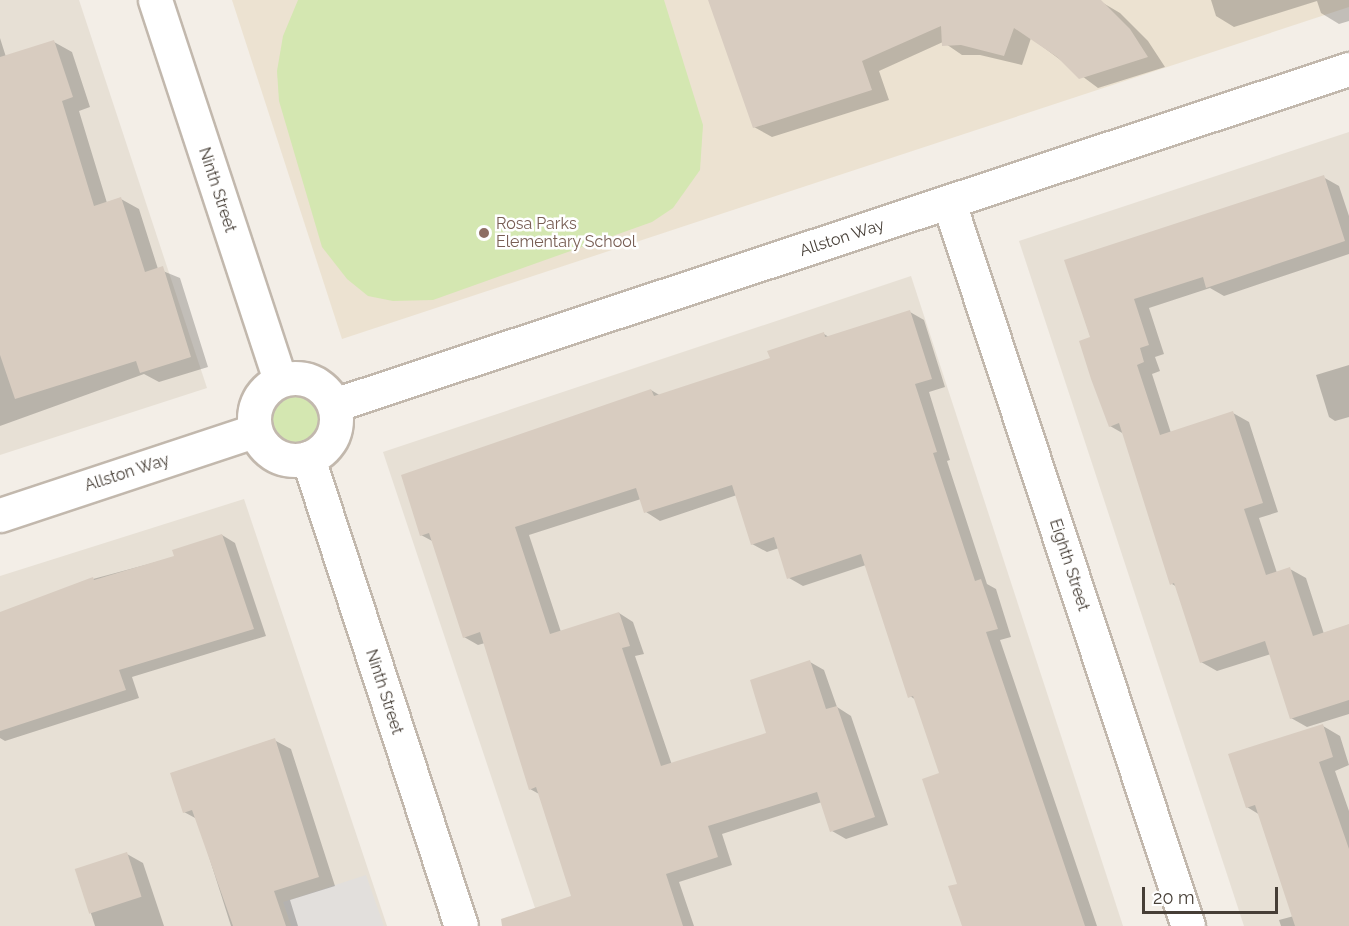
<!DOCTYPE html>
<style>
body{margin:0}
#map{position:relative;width:1349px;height:926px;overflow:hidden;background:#f3eee7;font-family:Raleway,sans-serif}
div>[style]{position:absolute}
.residential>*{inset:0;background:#e7e0d5}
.education>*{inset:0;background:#ece2d1}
.green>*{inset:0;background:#d4e7b1}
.round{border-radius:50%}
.parking>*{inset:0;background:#e2dfdc}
.shadow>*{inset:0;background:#0003}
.building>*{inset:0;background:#d8ccc0;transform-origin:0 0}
.roads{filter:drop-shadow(2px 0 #c2b8ad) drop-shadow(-2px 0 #c2b8ad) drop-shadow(0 2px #c2b8ad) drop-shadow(0 -2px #c2b8ad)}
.street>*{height:33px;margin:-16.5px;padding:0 16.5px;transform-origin:16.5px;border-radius:16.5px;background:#fff}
.street>.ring{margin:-16.5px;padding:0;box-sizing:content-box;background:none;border:33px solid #fff;border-radius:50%}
.dots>*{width:16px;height:16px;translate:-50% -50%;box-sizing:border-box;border:3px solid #fff;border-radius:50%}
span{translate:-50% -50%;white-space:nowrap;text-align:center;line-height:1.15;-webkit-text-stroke:5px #fff;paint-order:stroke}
.street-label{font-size:16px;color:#463e36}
.education-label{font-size:16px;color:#785e54}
.left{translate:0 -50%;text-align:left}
.scale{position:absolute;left:1142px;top:887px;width:136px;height:27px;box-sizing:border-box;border:3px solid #463e36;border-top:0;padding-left:8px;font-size:18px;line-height:21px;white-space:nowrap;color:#463e36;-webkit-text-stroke:4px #fff;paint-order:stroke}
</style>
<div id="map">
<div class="residential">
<div style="clip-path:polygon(0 0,79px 0,207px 388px,0 455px)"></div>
<div style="clip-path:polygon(1349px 132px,1349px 926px,1244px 926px,1019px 241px)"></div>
<div style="clip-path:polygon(911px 276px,1123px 926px,541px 926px,383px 452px)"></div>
<div style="clip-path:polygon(244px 499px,387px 926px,0 926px,0 576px)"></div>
</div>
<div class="education">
<div style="clip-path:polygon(232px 0,1349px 0,1349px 7px,342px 339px)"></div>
</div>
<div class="green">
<div style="clip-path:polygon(298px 0,664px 0,703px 125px,700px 170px,673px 208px,652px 222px,433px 300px,393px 301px,368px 296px,347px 279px,322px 247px,279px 101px,277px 71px,283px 36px)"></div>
<div class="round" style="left:267px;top:391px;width:56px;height:56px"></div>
</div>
<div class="parking">
<div style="clip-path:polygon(366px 875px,384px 926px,291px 926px,283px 902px)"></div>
</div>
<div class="shadow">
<div style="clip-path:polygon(709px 0,1098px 0,1120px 13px,1148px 41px,1165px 67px,1098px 88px,1031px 38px,1022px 65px,980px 55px,962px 55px,943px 42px,879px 71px,889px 100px,772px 137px,754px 127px)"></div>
<div style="clip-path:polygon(1211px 0,1349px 0,1349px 21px,1339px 24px,1321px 13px,1317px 1px,1234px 27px,1216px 16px)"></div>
<div style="clip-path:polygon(0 38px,6px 57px,54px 42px,72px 52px,90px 107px,79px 111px,107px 203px,121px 199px,139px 209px,158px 269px,180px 278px,208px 367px,159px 382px,144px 374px,0 426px,0 434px)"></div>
<div style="clip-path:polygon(1323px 177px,1339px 186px,1349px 216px,1349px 254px,1224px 296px,1210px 288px,1149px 308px,1164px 354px,1155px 357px,1160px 371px,1152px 374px,1171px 433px,1233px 413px,1249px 422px,1278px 512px,1259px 518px,1277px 573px,1290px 569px,1306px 578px,1324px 634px,1349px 626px,1349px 714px,1307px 727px,1291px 718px,1271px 654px,1217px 671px,1201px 662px,1177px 587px,1172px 584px,1124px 434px,1110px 426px,1091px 338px,1066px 261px)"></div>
<div style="clip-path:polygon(910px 312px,924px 320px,945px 387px,929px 392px,950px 460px,947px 461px,987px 584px,996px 589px,1011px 637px,1000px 640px,1097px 926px,965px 926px,941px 774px,916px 700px,910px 696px,866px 565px,803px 586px,789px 578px,779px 548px,767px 552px,752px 544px,737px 495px,660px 521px,646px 512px,641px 499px,529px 535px,561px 632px,619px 613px,633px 622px,644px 654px,635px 656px,672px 765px,768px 734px,810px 662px,824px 670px,837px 707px,851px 716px,888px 825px,846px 839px,832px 831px,822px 802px,722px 834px,732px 865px,679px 882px,694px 926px,571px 926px,573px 897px,539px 794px,530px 789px,485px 643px,478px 645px,464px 637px,434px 542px,421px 535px,651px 390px,661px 396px,772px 359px,824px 334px,829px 337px)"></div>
<div style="clip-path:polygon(1349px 365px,1349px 417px,1335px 421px,1329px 417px,1316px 375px)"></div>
<div style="clip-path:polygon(222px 535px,235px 543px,266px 636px,132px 677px,139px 698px,5px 741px,0 738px,0 614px,93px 579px,175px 557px)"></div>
<div style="clip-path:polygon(1323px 726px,1340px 736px,1349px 765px,1335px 771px,1349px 811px,1349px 926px,1281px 926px,1279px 920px,1294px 916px,1260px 815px,1247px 807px)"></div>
<div style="clip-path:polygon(274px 740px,291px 749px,335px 886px,290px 900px,298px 926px,231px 926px,197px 819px,184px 812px)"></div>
<div style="clip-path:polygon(127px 854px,143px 863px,164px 926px,95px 926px,77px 870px)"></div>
</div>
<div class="building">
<div style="clip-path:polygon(708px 0,1101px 0,1130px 29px,1148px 57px,1079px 79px,1057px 57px,1014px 28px,1004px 56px,961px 45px,942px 46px,941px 26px,862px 61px,872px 90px,753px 128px)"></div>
<div style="clip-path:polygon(54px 40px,73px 97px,62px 101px,94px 206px,121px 197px,145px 272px,163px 266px,191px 357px,140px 373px,136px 361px,15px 399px,0 355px,0 57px)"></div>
<div style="clip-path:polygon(1324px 175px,1345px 241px,1206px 288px,1203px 277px,1134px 299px,1149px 345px,1140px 348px,1144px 362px,1137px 365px,1160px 435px,1233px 411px,1263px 503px,1244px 509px,1266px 575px,1290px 567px,1313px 636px,1349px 624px,1349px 700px,1290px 719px,1265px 641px,1200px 663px,1174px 583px,1170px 585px,1119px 423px,1109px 427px,1091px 379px,1079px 341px,1090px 337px,1064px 260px)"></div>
<div style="clip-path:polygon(910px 310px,932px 379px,915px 384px,937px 452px,933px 453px,975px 581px,981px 579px,998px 629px,986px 632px,1085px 926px,962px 926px,948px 886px,957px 884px,922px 779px,939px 773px,913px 696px,908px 698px,861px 554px,787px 579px,774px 537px,751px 545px,732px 485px,644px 513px,636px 488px,515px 527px,550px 634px,619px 612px,630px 646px,622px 648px,661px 766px,766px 733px,750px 680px,810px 660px,826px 709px,837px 706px,875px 817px,830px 832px,817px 792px,708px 826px,718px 857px,666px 874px,683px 926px,502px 926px,501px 919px,571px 896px,536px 787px,529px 790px,480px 632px,463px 638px,429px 533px,420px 536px,401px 475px,651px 389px,654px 396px,770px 358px,767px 351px,824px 332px,825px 337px)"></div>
<div style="clip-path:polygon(222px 534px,254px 629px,119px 670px,126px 690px,0 731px,0 612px,93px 577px,94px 580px,174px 556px,172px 550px)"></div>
<div style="clip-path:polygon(1323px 724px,1333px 757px,1319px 762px,1349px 849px,1349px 926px,1295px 926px,1255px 805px,1246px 808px,1228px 754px)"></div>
<div style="clip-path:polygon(275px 738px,319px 877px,274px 891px,286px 926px,233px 926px,192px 810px,183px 813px,170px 773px)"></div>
<div style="left:127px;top:852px;width:47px;height:55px;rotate:72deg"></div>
</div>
<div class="roads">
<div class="street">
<div style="left:155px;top:0;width:400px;rotate:71.8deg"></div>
<div style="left:949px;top:203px;width:761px;rotate:71.71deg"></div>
<div class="ring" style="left:254px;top:378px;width:49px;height:49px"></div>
<div style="left:334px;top:405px;width:1069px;rotate:-18.32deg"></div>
<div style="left:308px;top:458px;width:492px;rotate:71.9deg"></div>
<div style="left:0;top:515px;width:268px;rotate:-18.3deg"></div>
</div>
</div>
<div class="dots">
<div style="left:484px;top:233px;background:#8d6e63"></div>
</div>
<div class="street-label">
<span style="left:217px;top:190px;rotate:72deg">Ninth Street</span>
<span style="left:842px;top:238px;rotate:-18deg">Allston Way</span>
<span style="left:127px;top:473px;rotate:-18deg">Allston Way</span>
<span style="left:1069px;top:565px;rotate:72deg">Eighth Street</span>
<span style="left:384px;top:692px;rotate:72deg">Ninth Street</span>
</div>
<div class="education-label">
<span class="left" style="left:496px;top:233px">Rosa Parks<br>Elementary School</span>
</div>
<div class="scale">20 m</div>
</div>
